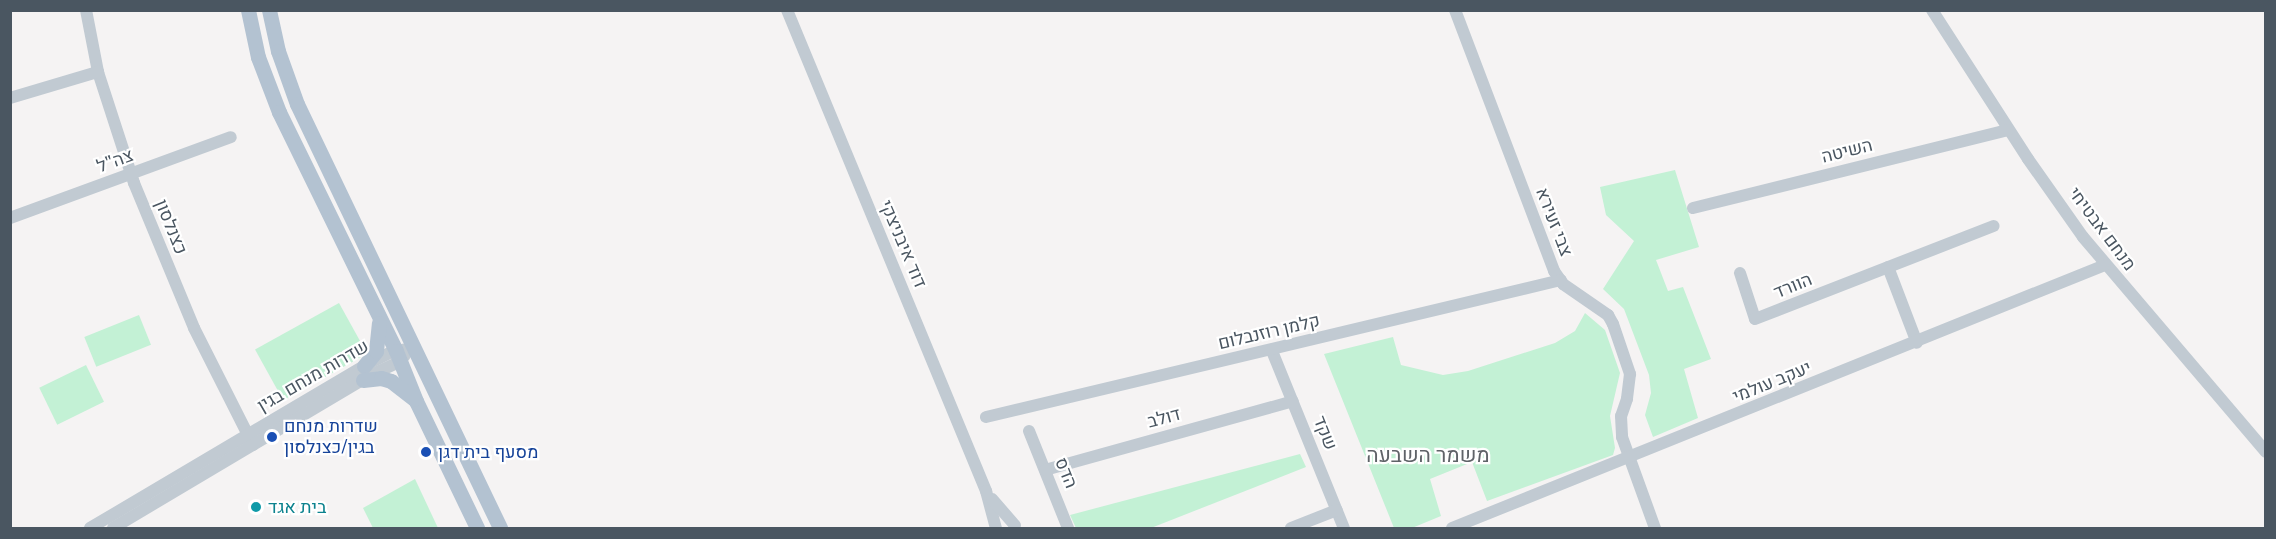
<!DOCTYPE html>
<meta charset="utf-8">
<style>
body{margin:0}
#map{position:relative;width:2276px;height:539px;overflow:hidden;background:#f5f3f3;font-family:"Public Sans",Heebo,sans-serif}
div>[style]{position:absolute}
.green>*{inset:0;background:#c3f1d5;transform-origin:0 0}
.minor>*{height:12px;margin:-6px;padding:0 6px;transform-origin:6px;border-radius:6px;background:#c1cad2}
.major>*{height:15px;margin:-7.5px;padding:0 7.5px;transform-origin:7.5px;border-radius:7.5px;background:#b3c2d1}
.dots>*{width:16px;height:16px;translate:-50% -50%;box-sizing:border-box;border:3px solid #fff;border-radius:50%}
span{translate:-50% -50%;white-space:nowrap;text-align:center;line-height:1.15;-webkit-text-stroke:4.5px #fff;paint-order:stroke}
.street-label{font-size:18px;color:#4a5661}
.transit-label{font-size:18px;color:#164399}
.left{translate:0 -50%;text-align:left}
.culture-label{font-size:18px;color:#0d838f}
.quarter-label{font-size:21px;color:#5f6368}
.frame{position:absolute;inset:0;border:12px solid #4a5661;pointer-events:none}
</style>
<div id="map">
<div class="green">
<div style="clip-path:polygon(1675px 170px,1699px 247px,1656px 260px,1668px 291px,1683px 287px,1711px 359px,1684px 369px,1698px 418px,1653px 437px,1645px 415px,1651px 393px,1649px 375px,1624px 309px,1603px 289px,1634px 241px,1606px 215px,1600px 187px)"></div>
<div style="left:339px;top:303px;width:58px;height:96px;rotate:61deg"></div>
<div style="clip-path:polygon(1585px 313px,1605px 330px,1620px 373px,1610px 416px,1615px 448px,1613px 455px,1487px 501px,1472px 462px,1430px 479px,1441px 516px,1412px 528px,1394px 528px,1324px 354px,1393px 337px,1401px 365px,1443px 375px,1468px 371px,1555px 343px,1575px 331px)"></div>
<div style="left:139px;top:315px;width:32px;height:59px;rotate:68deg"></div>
<div style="left:86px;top:365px;width:41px;height:52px;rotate:64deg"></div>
<div style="clip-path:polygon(1300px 454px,1306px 467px,1151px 528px,1076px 528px,1070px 515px)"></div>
<div style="clip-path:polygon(415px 479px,438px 528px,373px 528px,363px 508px)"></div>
</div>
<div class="minor">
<div style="left:86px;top:10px;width:63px;rotate:79deg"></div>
<div style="left:98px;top:72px;width:117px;rotate:72deg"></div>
<div style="left:134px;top:183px;width:157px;rotate:67.5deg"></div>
<div style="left:194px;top:328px;width:131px;rotate:63.2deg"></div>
<div style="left:787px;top:10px;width:521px;rotate:67.52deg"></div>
<div style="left:986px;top:491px;width:38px;rotate:75deg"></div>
<div style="left:1455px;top:10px;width:279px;rotate:69.2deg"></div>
<div style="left:1554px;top:271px;width:16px;rotate:55deg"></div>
<div style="left:1563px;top:284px;width:55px;rotate:34.6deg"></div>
<div style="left:1608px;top:315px;width:10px;rotate:61deg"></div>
<div style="left:1613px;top:324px;width:53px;rotate:71.2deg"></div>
<div style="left:1630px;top:374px;width:25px;rotate:97deg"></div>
<div style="left:1627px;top:399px;width:18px;rotate:109deg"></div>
<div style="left:1621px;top:416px;width:21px;rotate:87deg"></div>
<div style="left:1622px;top:437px;width:97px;rotate:70.1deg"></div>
<div style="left:1932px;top:10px;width:177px;rotate:57.2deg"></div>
<div style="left:2028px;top:159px;width:95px;rotate:54.8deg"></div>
<div style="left:2083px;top:237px;width:282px;rotate:49.6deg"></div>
<div style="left:10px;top:98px;width:92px;rotate:-16.5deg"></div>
<div style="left:1693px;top:208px;width:325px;rotate:-13.9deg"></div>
<div style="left:10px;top:218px;width:235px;rotate:-20.1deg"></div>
<div style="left:1888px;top:267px;width:81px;rotate:69.1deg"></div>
<div style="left:1740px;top:273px;width:48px;rotate:71.9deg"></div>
<div style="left:1755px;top:319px;width:256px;rotate:-21.3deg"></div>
<div style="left:1272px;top:351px;width:191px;rotate:67.9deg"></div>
<div style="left:986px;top:417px;width:591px;rotate:-13.4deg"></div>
<div style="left:1029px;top:431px;width:105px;rotate:68.1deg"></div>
<div style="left:1045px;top:470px;width:257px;rotate:-15.5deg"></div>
<div style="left:992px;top:499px;width:35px;rotate:49deg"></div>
<div style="left:90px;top:528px;width:318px;rotate:-30.6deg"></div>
<div style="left:364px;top:366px;width:31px;rotate:-27deg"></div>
<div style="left:392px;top:352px;width:20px;rotate:-11deg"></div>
<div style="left:113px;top:528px;width:298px;rotate:-30.7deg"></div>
<div style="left:369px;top:376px;width:33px;rotate:-25deg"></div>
<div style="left:399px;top:362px;width:9px;rotate:-49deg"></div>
<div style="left:1291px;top:528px;width:49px;rotate:-21.4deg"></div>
<div style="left:1452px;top:528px;width:704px;rotate:-21.94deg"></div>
</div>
<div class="major">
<div style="left:248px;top:10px;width:48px;rotate:78deg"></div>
<div style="left:258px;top:57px;width:59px;rotate:69.1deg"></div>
<div style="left:279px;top:112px;width:266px;rotate:63.9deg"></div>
<div style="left:396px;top:351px;width:54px;rotate:68.2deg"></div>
<div style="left:416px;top:401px;width:141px;rotate:64.3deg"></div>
<div style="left:269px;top:10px;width:42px;rotate:77.6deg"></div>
<div style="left:278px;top:51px;width:56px;rotate:70.3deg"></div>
<div style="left:297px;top:104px;width:470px;rotate:64.4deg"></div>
<div style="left:364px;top:366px;width:19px;rotate:-51deg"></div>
<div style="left:376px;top:351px;width:28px;rotate:-84deg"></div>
<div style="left:363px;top:380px;width:18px;rotate:-6deg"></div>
<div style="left:381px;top:378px;width:10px;rotate:17deg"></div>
<div style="left:391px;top:381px;width:29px;rotate:38deg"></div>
</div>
<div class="dots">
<div style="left:272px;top:437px;background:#1a4fb4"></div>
<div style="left:426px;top:452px;background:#1a4fb4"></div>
<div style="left:256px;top:507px;background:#0f9aa8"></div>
</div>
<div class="street-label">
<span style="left:1847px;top:151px;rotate:-14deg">השיטה</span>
<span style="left:115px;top:161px;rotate:-20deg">צה"ל</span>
<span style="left:1554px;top:222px;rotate:69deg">צבי זעירא</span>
<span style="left:171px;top:227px;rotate:68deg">כצנלסון</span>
<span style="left:2102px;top:229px;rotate:53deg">מנחם אבטיחי</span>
<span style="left:903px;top:244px;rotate:67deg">דוד איבניצקי</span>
<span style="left:1793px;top:286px;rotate:-22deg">הוורד</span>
<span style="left:1269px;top:332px;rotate:-13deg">קלמן רוזנבלום</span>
<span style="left:313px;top:376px;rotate:-30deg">שדרות מנחם בגין</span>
<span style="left:1772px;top:382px;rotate:-22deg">יעקב עולמי</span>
<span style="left:1164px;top:418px;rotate:-15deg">דולב</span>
<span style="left:1325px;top:433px;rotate:68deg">שקד</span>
<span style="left:1066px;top:473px;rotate:68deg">הדס</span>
</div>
<div class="transit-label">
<span class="left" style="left:284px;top:437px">שדרות מנחם<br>בגין/כצנלסון</span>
<span class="left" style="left:438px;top:452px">מסעף בית דגן</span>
</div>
<div class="culture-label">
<span class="left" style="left:268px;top:507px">בית אגד</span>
</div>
<div class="quarter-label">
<span style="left:1428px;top:455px">משמר השבעה</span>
</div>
<div class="frame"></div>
</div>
